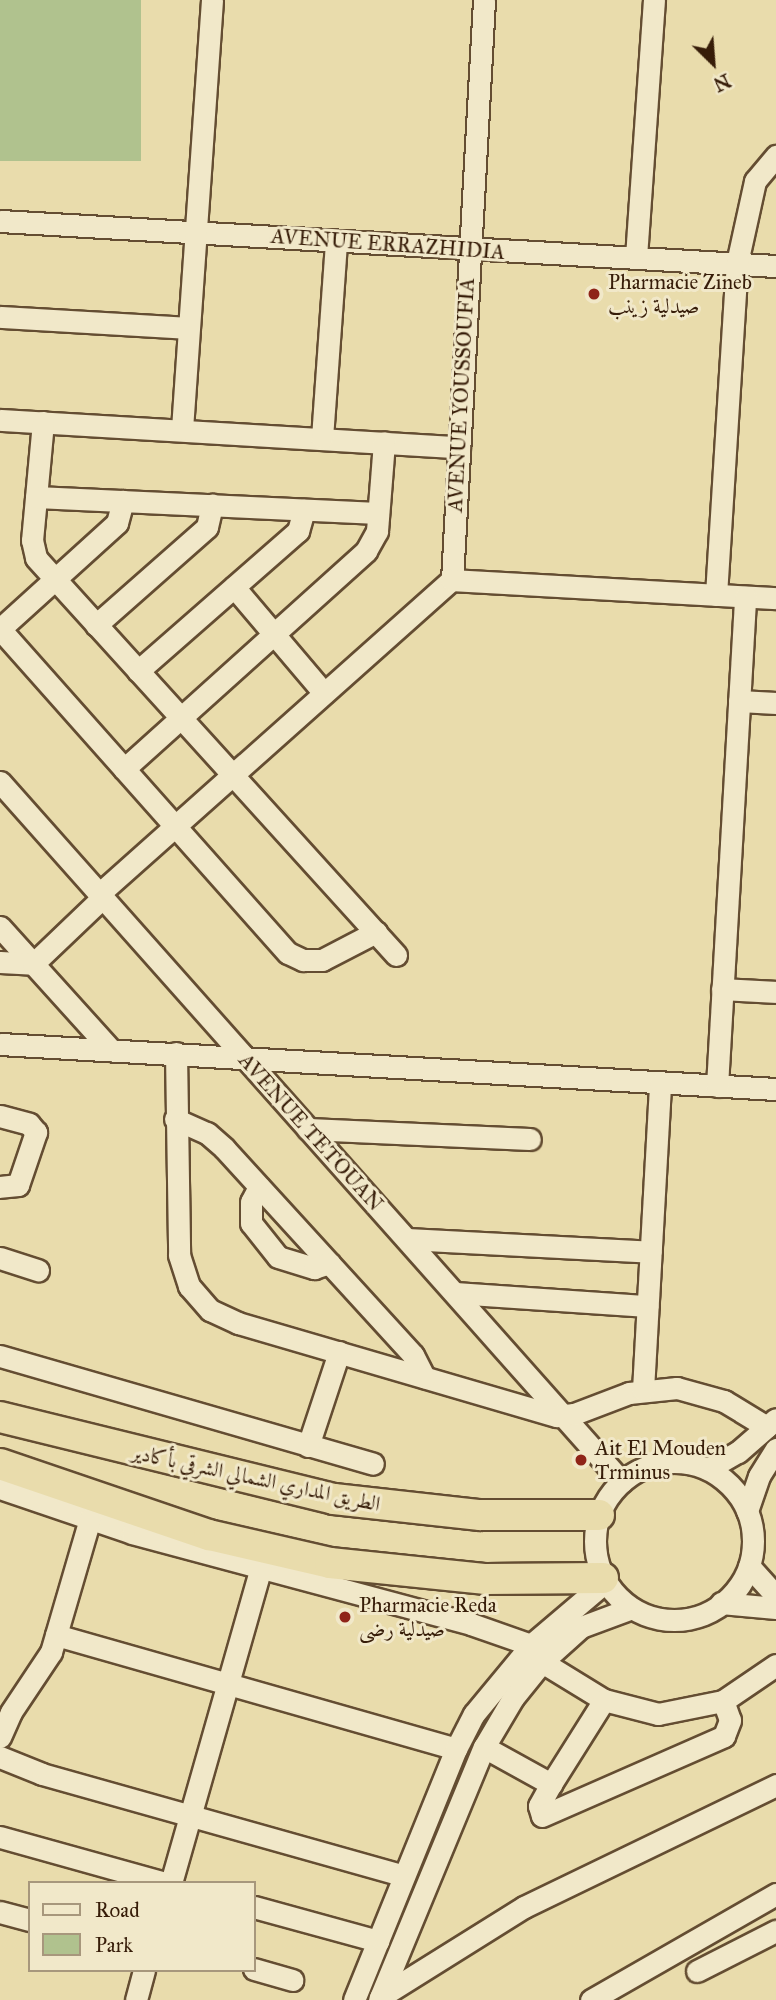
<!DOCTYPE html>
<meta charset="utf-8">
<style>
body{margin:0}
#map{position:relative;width:776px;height:2000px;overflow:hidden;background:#e9dcac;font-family:"IM FELL Great Primer",Amiri,serif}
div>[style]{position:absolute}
.green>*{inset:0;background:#b0c28e;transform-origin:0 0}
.roads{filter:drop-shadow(2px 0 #644d32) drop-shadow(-2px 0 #644d32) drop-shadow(0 2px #644d32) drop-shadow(0 -2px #644d32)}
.minor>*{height:21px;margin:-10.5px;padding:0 10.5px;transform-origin:10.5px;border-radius:10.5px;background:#f1e8c9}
.minor>.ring{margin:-10.5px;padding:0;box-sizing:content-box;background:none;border:21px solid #f1e8c9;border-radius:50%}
.highway>*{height:30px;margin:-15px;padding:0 15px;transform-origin:15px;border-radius:15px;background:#e9dcac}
.dots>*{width:19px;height:19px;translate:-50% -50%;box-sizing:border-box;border:4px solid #f1e8c9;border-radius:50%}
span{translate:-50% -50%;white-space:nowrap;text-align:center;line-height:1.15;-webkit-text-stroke:6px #f1e8c9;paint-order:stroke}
.street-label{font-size:21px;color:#371d09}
.poi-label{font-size:21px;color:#371d09}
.left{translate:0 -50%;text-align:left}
.legend{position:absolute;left:28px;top:1881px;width:228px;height:91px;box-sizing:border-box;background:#f1e8c9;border:2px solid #a7977c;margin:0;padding:9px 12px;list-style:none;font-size:21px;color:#371d09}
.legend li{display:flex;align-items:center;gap:14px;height:35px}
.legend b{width:35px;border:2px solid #a7977c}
.north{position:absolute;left:678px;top:28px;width:70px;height:70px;-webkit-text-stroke:5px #f1e8c9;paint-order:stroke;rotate:155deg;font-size:19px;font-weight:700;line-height:28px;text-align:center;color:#371d09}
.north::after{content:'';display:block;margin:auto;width:24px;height:32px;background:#371d09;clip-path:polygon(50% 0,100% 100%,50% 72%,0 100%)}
</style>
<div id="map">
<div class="green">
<div style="left:0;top:0;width:141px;height:161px"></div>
</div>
<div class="roads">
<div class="minor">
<div style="left:0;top:221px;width:777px;rotate:3.32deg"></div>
<div style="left:636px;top:257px;width:258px;rotate:-86deg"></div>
<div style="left:0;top:317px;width:188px;rotate:3.3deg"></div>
<div style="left:0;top:420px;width:460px;rotate:3.4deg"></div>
<div style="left:43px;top:422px;width:119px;rotate:95.3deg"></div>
<div style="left:32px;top:540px;width:18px;rotate:77deg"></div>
<div style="left:36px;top:558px;width:536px;rotate:47.8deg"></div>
<div style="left:182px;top:429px;width:430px;rotate:-86deg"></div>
<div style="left:322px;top:438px;width:197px;rotate:-85.9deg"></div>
<div style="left:36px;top:497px;width:342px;rotate:2.7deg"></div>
<div style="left:452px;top:580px;width:581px;rotate:-86.84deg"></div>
<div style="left:234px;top:587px;width:139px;rotate:49.7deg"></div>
<div style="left:716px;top:595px;width:333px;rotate:-86.4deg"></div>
<div style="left:737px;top:263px;width:84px;rotate:-77.6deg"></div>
<div style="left:755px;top:181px;width:33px;rotate:-50deg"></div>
<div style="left:96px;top:625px;width:148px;rotate:-41.4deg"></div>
<div style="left:207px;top:527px;width:23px;rotate:-77deg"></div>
<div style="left:0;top:629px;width:433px;rotate:48.4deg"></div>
<div style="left:288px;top:953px;width:17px;rotate:25deg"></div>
<div style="left:303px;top:960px;width:19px"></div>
<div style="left:322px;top:960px;width:61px;rotate:-27.4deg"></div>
<div style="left:0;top:629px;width:158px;rotate:-42.2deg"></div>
<div style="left:117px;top:523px;width:23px;rotate:-75deg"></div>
<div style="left:138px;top:671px;width:213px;rotate:-41.2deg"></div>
<div style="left:298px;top:531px;width:22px;rotate:-74deg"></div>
<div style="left:739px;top:701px;width:37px;rotate:3deg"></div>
<div style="left:124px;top:769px;width:326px;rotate:-42deg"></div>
<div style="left:366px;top:551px;width:23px;rotate:-61deg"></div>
<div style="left:377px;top:531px;width:89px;rotate:-85.5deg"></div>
<div style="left:0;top:782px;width:936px;rotate:48.38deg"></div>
<div style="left:99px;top:894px;width:472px;rotate:-41.7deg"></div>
<div style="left:452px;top:580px;width:324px;rotate:3.2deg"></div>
<div style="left:0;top:927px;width:166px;rotate:47.9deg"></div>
<div style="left:0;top:962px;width:33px;rotate:3deg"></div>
<div style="left:33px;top:964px;width:95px;rotate:-43.7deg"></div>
<div style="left:722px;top:989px;width:54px;rotate:3.2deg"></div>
<div style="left:0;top:1044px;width:777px;rotate:3.32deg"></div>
<div style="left:176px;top:1053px;width:202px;rotate:89.1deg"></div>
<div style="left:179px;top:1255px;width:33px;rotate:72deg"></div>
<div style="left:189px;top:1286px;width:32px;rotate:49deg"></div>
<div style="left:210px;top:1310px;width:31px;rotate:25deg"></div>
<div style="left:238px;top:1323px;width:332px;rotate:16.3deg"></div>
<div style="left:557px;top:1416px;width:17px;rotate:-7deg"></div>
<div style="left:574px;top:1414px;width:59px;rotate:-20.9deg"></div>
<div style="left:629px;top:1393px;width:48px;rotate:-5.9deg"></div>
<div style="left:677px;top:1388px;width:49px;rotate:15.5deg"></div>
<div style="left:724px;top:1401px;width:50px;rotate:31.2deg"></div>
<div style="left:717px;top:1086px;width:490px;rotate:-86.7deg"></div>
<div style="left:0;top:1116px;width:30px;rotate:15deg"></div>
<div style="left:29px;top:1124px;width:11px;rotate:49deg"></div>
<div style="left:36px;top:1132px;width:56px;rotate:108.8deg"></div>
<div style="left:18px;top:1185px;width:18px;rotate:174deg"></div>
<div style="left:175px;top:1119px;width:35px;rotate:24deg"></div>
<div style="left:207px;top:1133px;width:23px;rotate:41deg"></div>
<div style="left:224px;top:1148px;width:280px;rotate:47.6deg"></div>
<div style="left:413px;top:1355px;width:25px;rotate:63deg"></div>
<div style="left:308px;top:1129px;width:222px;rotate:2.6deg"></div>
<div style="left:259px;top:1187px;width:17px;rotate:118deg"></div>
<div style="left:251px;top:1202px;width:21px;rotate:90deg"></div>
<div style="left:251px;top:1223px;width:43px;rotate:51.5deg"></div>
<div style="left:278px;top:1257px;width:38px;rotate:17deg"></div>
<div style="left:314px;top:1268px;width:16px;rotate:-18deg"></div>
<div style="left:407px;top:1239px;width:244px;rotate:3deg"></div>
<div style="left:0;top:1258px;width:40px;rotate:18deg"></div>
<div style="left:455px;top:1293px;width:193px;rotate:3.9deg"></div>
<div style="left:0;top:1356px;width:388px;rotate:16.1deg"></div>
<div style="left:643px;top:1390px;width:307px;rotate:-86.8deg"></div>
<div style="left:308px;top:1446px;width:99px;rotate:-71.7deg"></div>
<div class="ring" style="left:595px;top:1462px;width:137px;height:137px"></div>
<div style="left:708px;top:1469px;width:34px;rotate:-30deg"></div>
<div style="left:738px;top:1452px;width:50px;rotate:-41deg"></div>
<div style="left:0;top:1488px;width:139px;rotate:18.8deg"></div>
<div style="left:132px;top:1533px;width:351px;rotate:15deg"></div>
<div style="left:471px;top:1624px;width:64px;rotate:19.3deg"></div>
<div style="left:747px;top:1511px;width:37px;rotate:-71deg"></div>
<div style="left:759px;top:1476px;width:32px;rotate:-58deg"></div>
<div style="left:749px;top:1566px;width:40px;rotate:48deg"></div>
<div style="left:721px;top:1603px;width:55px;rotate:5.2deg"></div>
<div style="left:56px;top:1635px;width:416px;rotate:15.9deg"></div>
<div style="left:542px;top:1662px;width:73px;rotate:31.5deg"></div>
<div style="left:604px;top:1700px;width:56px;rotate:14.5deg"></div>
<div style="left:658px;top:1714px;width:66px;rotate:-11.3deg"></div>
<div style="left:723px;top:1701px;width:64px;rotate:-34.2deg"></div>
<div style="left:604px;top:1700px;width:99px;rotate:122.2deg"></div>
<div style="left:551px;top:1784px;width:25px;rotate:119deg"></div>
<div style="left:539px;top:1806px;width:10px;rotate:73deg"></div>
<div style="left:542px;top:1816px;width:199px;rotate:-23.7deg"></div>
<div style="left:724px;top:1736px;width:17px;rotate:-69deg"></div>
<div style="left:730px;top:1720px;width:20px;rotate:-110deg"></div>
<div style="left:0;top:1737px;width:27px;rotate:-66deg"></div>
<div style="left:11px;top:1712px;width:72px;rotate:-56.3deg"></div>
<div style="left:51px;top:1652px;width:139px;rotate:-73.7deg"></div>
<div style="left:484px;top:1747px;width:77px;rotate:28.9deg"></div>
<div style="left:0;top:1757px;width:45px;rotate:22deg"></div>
<div style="left:42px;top:1774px;width:376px;rotate:15.7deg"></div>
<div style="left:0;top:1837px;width:171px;rotate:15.6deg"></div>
<div style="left:171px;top:1883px;width:328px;rotate:-74.1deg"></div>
<div style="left:254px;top:1907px;width:129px;rotate:15.3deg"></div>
<div style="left:0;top:1912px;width:31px;rotate:15deg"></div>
<div style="left:254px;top:1969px;width:40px;rotate:16deg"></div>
<div style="left:697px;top:1971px;width:89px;rotate:-26.9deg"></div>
<div style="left:380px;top:1997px;width:170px;rotate:-32deg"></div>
<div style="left:524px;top:1907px;width:280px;rotate:-25.8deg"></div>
<div style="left:136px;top:2000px;width:31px;rotate:-75deg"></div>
<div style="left:354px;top:2000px;width:271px;rotate:-67.9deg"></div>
<div style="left:456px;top:1749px;width:39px;rotate:-63deg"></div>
<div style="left:474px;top:1714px;width:89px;rotate:-50.4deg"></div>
<div style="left:531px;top:1645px;width:97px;rotate:-40.4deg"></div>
<div style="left:379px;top:2000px;width:274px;rotate:-67.5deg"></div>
<div style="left:484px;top:1747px;width:57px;rotate:-59.4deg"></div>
<div style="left:513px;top:1698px;width:46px;rotate:-51.1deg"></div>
<div style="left:542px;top:1662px;width:52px;rotate:-41.9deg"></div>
<div style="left:581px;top:1627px;width:54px;rotate:-20.4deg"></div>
<div style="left:591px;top:2000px;width:213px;rotate:-29.8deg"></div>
</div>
<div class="highway">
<div style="left:0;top:1417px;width:344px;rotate:13.8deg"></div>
<div style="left:334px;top:1499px;width:147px;rotate:6.3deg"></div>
<div style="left:480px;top:1515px;width:119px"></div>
<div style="left:0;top:1464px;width:221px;rotate:18.8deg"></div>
<div style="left:209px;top:1535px;width:124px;rotate:13deg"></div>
<div style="left:330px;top:1563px;width:157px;rotate:5.9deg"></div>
<div style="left:486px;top:1579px;width:117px;rotate:-0.5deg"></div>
</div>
</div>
<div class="dots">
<div style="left:594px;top:294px;background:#8f2418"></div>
<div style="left:581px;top:1460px;background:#8f2418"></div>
<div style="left:345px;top:1617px;background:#8f2418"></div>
</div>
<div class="street-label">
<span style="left:388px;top:244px;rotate:4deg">AVENUE ERRAZHIDIA</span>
<span style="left:461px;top:395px;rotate:-87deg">AVENUE YOUSSOUFIA</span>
<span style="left:311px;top:1132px;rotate:48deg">AVENUE TETOUAN</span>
<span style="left:256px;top:1478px;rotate:12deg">الطريق المداري الشمالي الشرقي بأكادير</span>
</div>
<div class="poi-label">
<span class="left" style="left:608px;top:294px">Pharmacie Zineb<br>صيدلية زينب</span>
<span class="left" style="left:595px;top:1460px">Ait El Mouden<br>Trminus</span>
<span class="left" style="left:359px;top:1617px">Pharmacie Reda<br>صيدلية رضى</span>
</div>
<ul class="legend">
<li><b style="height:9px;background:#f1e8c9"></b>Road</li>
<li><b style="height:19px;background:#b0c28e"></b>Park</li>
</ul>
<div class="north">N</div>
</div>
